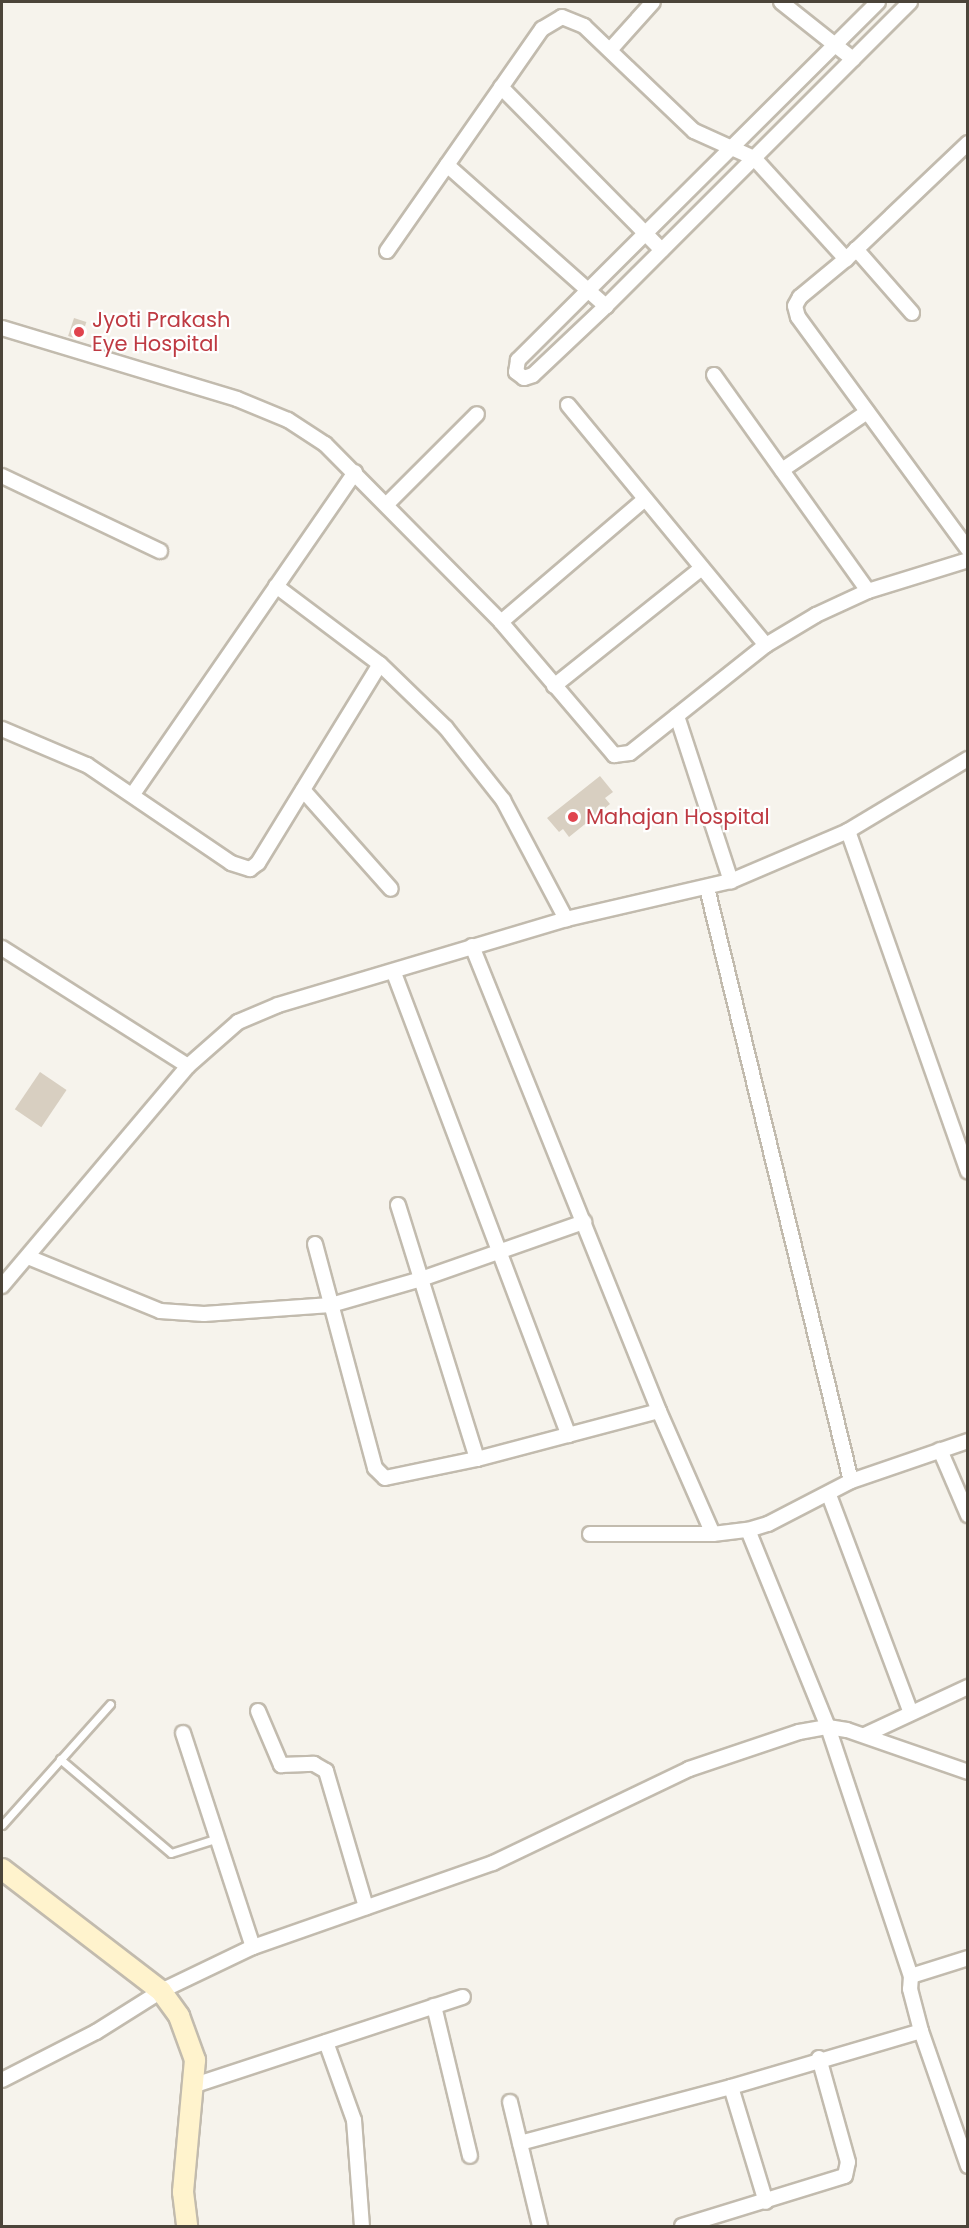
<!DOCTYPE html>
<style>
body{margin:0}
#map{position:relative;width:969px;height:2228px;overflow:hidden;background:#f6f3ec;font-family:Poppins,sans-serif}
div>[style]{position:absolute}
.building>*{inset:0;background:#d8cfc1;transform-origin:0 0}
.roads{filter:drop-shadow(2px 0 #c2bbae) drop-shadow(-2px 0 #c2bbae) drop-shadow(0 2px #c2bbae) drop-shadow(0 -2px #c2bbae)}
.lane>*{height:7px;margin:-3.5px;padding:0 3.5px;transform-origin:3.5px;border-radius:3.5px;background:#fff}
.street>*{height:14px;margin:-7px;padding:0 7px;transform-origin:7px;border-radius:7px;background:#fff}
.secondary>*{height:20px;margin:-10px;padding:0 10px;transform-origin:10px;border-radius:10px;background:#fff3cd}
.dots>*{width:16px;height:16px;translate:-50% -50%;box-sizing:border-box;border:3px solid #fff;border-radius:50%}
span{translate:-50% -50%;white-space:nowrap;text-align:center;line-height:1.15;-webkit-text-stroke:4.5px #fff;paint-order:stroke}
.health-label{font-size:21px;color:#be3a42}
.left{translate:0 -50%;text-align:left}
.frame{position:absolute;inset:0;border:3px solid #4b4439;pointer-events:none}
</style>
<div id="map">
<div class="building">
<div style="left:74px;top:318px;width:13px;height:19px;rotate:18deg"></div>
<div style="clip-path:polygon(600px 776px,613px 792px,605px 798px,610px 804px,569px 837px,563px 829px,559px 832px,547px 818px)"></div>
<div style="left:40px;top:1072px;width:32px;height:45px;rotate:34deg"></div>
</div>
<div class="roads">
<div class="lane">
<div style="left:60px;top:1759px;width:145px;rotate:40.3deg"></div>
<div style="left:171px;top:1853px;width:49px;rotate:-17.7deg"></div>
<div style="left:2px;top:1825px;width:162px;rotate:-48.2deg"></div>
</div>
<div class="street">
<div style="left:781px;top:2px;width:92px;rotate:38.4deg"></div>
<div style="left:878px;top:2px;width:508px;rotate:135.16deg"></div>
<div style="left:518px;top:360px;width:12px;rotate:99deg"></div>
<div style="left:516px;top:372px;width:10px;rotate:37deg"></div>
<div style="left:524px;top:378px;width:9px;rotate:-18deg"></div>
<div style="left:533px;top:375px;width:100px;rotate:-43.4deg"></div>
<div style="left:606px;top:306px;width:430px;rotate:-45deg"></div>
<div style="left:610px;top:50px;width:64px;rotate:-48.1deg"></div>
<div style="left:501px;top:87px;width:229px;rotate:45.4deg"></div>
<div style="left:968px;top:143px;width:168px;rotate:136.4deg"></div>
<div style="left:846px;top:259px;width:60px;rotate:140.4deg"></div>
<div style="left:800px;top:297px;width:10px;rotate:119deg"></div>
<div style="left:795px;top:306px;width:11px;rotate:75deg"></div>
<div style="left:798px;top:317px;width:288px;rotate:53.8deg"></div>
<div style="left:447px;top:165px;width:213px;rotate:41.6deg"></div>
<div style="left:856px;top:249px;width:85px;rotate:48.8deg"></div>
<div style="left:387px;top:251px;width:271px;rotate:-55.1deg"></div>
<div style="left:542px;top:29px;width:23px;rotate:-31deg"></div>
<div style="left:562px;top:17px;width:24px;rotate:22deg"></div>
<div style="left:584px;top:26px;width:152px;rotate:43.7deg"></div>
<div style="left:694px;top:131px;width:66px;rotate:24.2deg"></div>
<div style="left:754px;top:158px;width:137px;rotate:47.7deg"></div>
<div style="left:2px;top:328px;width:245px;rotate:16.8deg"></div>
<div style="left:237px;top:399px;width:55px;rotate:22.4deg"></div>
<div style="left:288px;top:420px;width:44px;rotate:33deg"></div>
<div style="left:325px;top:444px;width:250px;rotate:45.3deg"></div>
<div style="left:501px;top:622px;width:175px;rotate:49.6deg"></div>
<div style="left:614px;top:755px;width:16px;rotate:-7deg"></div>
<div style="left:630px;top:753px;width:174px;rotate:-38.5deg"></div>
<div style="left:766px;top:645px;width:58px;rotate:-31deg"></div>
<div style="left:816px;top:615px;width:57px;rotate:-24.8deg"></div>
<div style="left:868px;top:591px;width:105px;rotate:-17.2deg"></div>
<div style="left:714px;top:375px;width:265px;rotate:54.5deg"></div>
<div style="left:568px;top:405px;width:311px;rotate:50.5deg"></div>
<div style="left:782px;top:470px;width:103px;rotate:-34.3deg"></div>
<div style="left:2px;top:476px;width:175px;rotate:25.4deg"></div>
<div style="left:387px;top:504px;width:127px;rotate:-45deg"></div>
<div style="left:276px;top:586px;width:130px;rotate:36.9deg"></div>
<div style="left:380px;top:664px;width:92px;rotate:44.1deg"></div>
<div style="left:446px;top:728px;width:92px;rotate:51.6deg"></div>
<div style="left:503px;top:800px;width:135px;rotate:62.1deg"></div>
<div style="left:501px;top:622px;width:189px;rotate:-40.5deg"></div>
<div style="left:554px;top:686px;width:189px;rotate:-38.6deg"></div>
<div style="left:677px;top:716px;width:174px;rotate:71.9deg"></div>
<div style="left:2px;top:729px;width:92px;rotate:23deg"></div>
<div style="left:87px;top:765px;width:174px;rotate:34.2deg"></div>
<div style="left:231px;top:863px;width:20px;rotate:18deg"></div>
<div style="left:250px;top:869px;width:10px;rotate:-37deg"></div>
<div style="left:258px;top:863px;width:233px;rotate:-58.5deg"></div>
<div style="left:303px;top:790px;width:132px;rotate:48.4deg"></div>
<div style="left:133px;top:794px;width:391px;rotate:-55.4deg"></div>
<div style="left:848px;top:831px;width:361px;rotate:70.6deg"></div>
<div style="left:707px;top:888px;width:610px;rotate:76.35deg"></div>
<div style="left:472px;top:946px;width:501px;rotate:68.09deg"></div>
<div style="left:659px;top:1411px;width:134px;rotate:66.3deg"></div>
<div style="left:2px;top:948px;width:220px;rotate:32.4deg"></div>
<div style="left:394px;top:973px;width:494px;rotate:69.3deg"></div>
<div style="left:398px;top:1205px;width:266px;rotate:72.7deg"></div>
<div style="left:315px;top:1244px;width:232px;rotate:75deg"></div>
<div style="left:375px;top:1468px;width:14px;rotate:45deg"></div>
<div style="left:385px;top:1478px;width:94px;rotate:-11.7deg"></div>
<div style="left:477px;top:1459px;width:188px;rotate:-14.8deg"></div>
<div style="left:28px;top:1257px;width:143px;rotate:22.2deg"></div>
<div style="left:160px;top:1311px;width:44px;rotate:3.9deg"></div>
<div style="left:204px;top:1314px;width:127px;rotate:-4.1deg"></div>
<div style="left:331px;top:1305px;width:94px;rotate:-16.1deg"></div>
<div style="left:421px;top:1279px;width:173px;rotate:-19.3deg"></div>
<div style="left:2px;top:1286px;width:288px;rotate:-49.8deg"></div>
<div style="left:188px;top:1066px;width:67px;rotate:-41.3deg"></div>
<div style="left:238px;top:1022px;width:43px;rotate:-23deg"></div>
<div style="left:278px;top:1005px;width:301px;rotate:-16.6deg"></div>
<div style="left:566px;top:919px;width:169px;rotate:-13deg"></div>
<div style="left:731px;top:881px;width:127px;rotate:-23.1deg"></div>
<div style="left:848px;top:831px;width:140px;rotate:-31deg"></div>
<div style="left:940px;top:1450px;width:71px;rotate:66.7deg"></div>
<div style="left:829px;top:1495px;width:231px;rotate:69.4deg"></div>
<div style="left:748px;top:1530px;width:213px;rotate:67.9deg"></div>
<div style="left:828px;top:1727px;width:262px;rotate:71.6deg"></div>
<div style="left:911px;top:1976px;width:13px;rotate:94deg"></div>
<div style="left:910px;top:1989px;width:43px;rotate:75.3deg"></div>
<div style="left:921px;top:2031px;width:143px;rotate:70.8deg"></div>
<div style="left:590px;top:1534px;width:123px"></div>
<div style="left:713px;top:1534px;width:35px;rotate:-7deg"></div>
<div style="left:748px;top:1530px;width:21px;rotate:-17deg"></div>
<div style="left:768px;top:1524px;width:93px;rotate:-27.4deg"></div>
<div style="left:851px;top:1481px;width:124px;rotate:-18.9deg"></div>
<div style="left:258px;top:1711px;width:59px;rotate:66.9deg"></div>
<div style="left:281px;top:1765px;width:33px;rotate:-2deg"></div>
<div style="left:314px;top:1764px;width:14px;rotate:30deg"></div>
<div style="left:326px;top:1771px;width:142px;rotate:73.6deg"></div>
<div style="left:183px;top:1733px;width:225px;rotate:71.9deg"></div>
<div style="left:865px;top:1735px;width:114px;rotate:-25deg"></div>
<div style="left:911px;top:1976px;width:60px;rotate:-17.5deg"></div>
<div style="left:434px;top:2006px;width:154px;rotate:76.5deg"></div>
<div style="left:326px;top:2042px;width:83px;rotate:70.3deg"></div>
<div style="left:354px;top:2120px;width:106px;rotate:85.7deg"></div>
<div style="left:2px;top:2080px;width:106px;rotate:-27.1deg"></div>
<div style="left:96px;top:2032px;width:77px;rotate:-32.2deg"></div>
<div style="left:161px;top:1991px;width:102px;rotate:-25.6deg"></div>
<div style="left:253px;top:1947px;width:254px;rotate:-19.3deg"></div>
<div style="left:493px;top:1863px;width:217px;rotate:-25.6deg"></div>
<div style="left:689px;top:1769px;width:116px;rotate:-18.6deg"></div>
<div style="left:799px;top:1732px;width:29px;rotate:-10deg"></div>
<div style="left:828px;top:1727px;width:19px;rotate:9deg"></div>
<div style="left:847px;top:1730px;width:128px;rotate:19.1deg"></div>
<div style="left:195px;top:2085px;width:282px;rotate:-18.2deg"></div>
<div style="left:731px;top:2087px;width:120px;rotate:73.1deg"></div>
<div style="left:510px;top:2102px;width:128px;rotate:76.4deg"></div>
<div style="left:520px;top:2143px;width:218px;rotate:-14.9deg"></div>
<div style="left:731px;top:2087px;width:198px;rotate:-16.4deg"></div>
<div style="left:682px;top:2226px;width:170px;rotate:-17.1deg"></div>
<div style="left:845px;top:2176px;width:14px;rotate:-78deg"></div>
<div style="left:848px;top:2162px;width:108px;rotate:-105.6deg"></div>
</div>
<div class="secondary">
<div style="left:2px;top:1869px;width:200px;rotate:37.5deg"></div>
<div style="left:161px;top:1991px;width:31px;rotate:54deg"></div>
<div style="left:179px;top:2016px;width:47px;rotate:70deg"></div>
<div style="left:195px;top:2060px;width:133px;rotate:95.2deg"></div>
<div style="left:183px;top:2192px;width:34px;rotate:83deg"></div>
</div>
</div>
<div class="dots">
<div style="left:79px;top:332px;background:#e0444e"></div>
<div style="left:573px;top:817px;background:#e0444e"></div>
</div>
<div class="health-label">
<span class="left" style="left:92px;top:332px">Jyoti Prakash<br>Eye Hospital</span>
<span class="left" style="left:586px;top:817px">Mahajan Hospital</span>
</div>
<div class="frame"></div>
</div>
